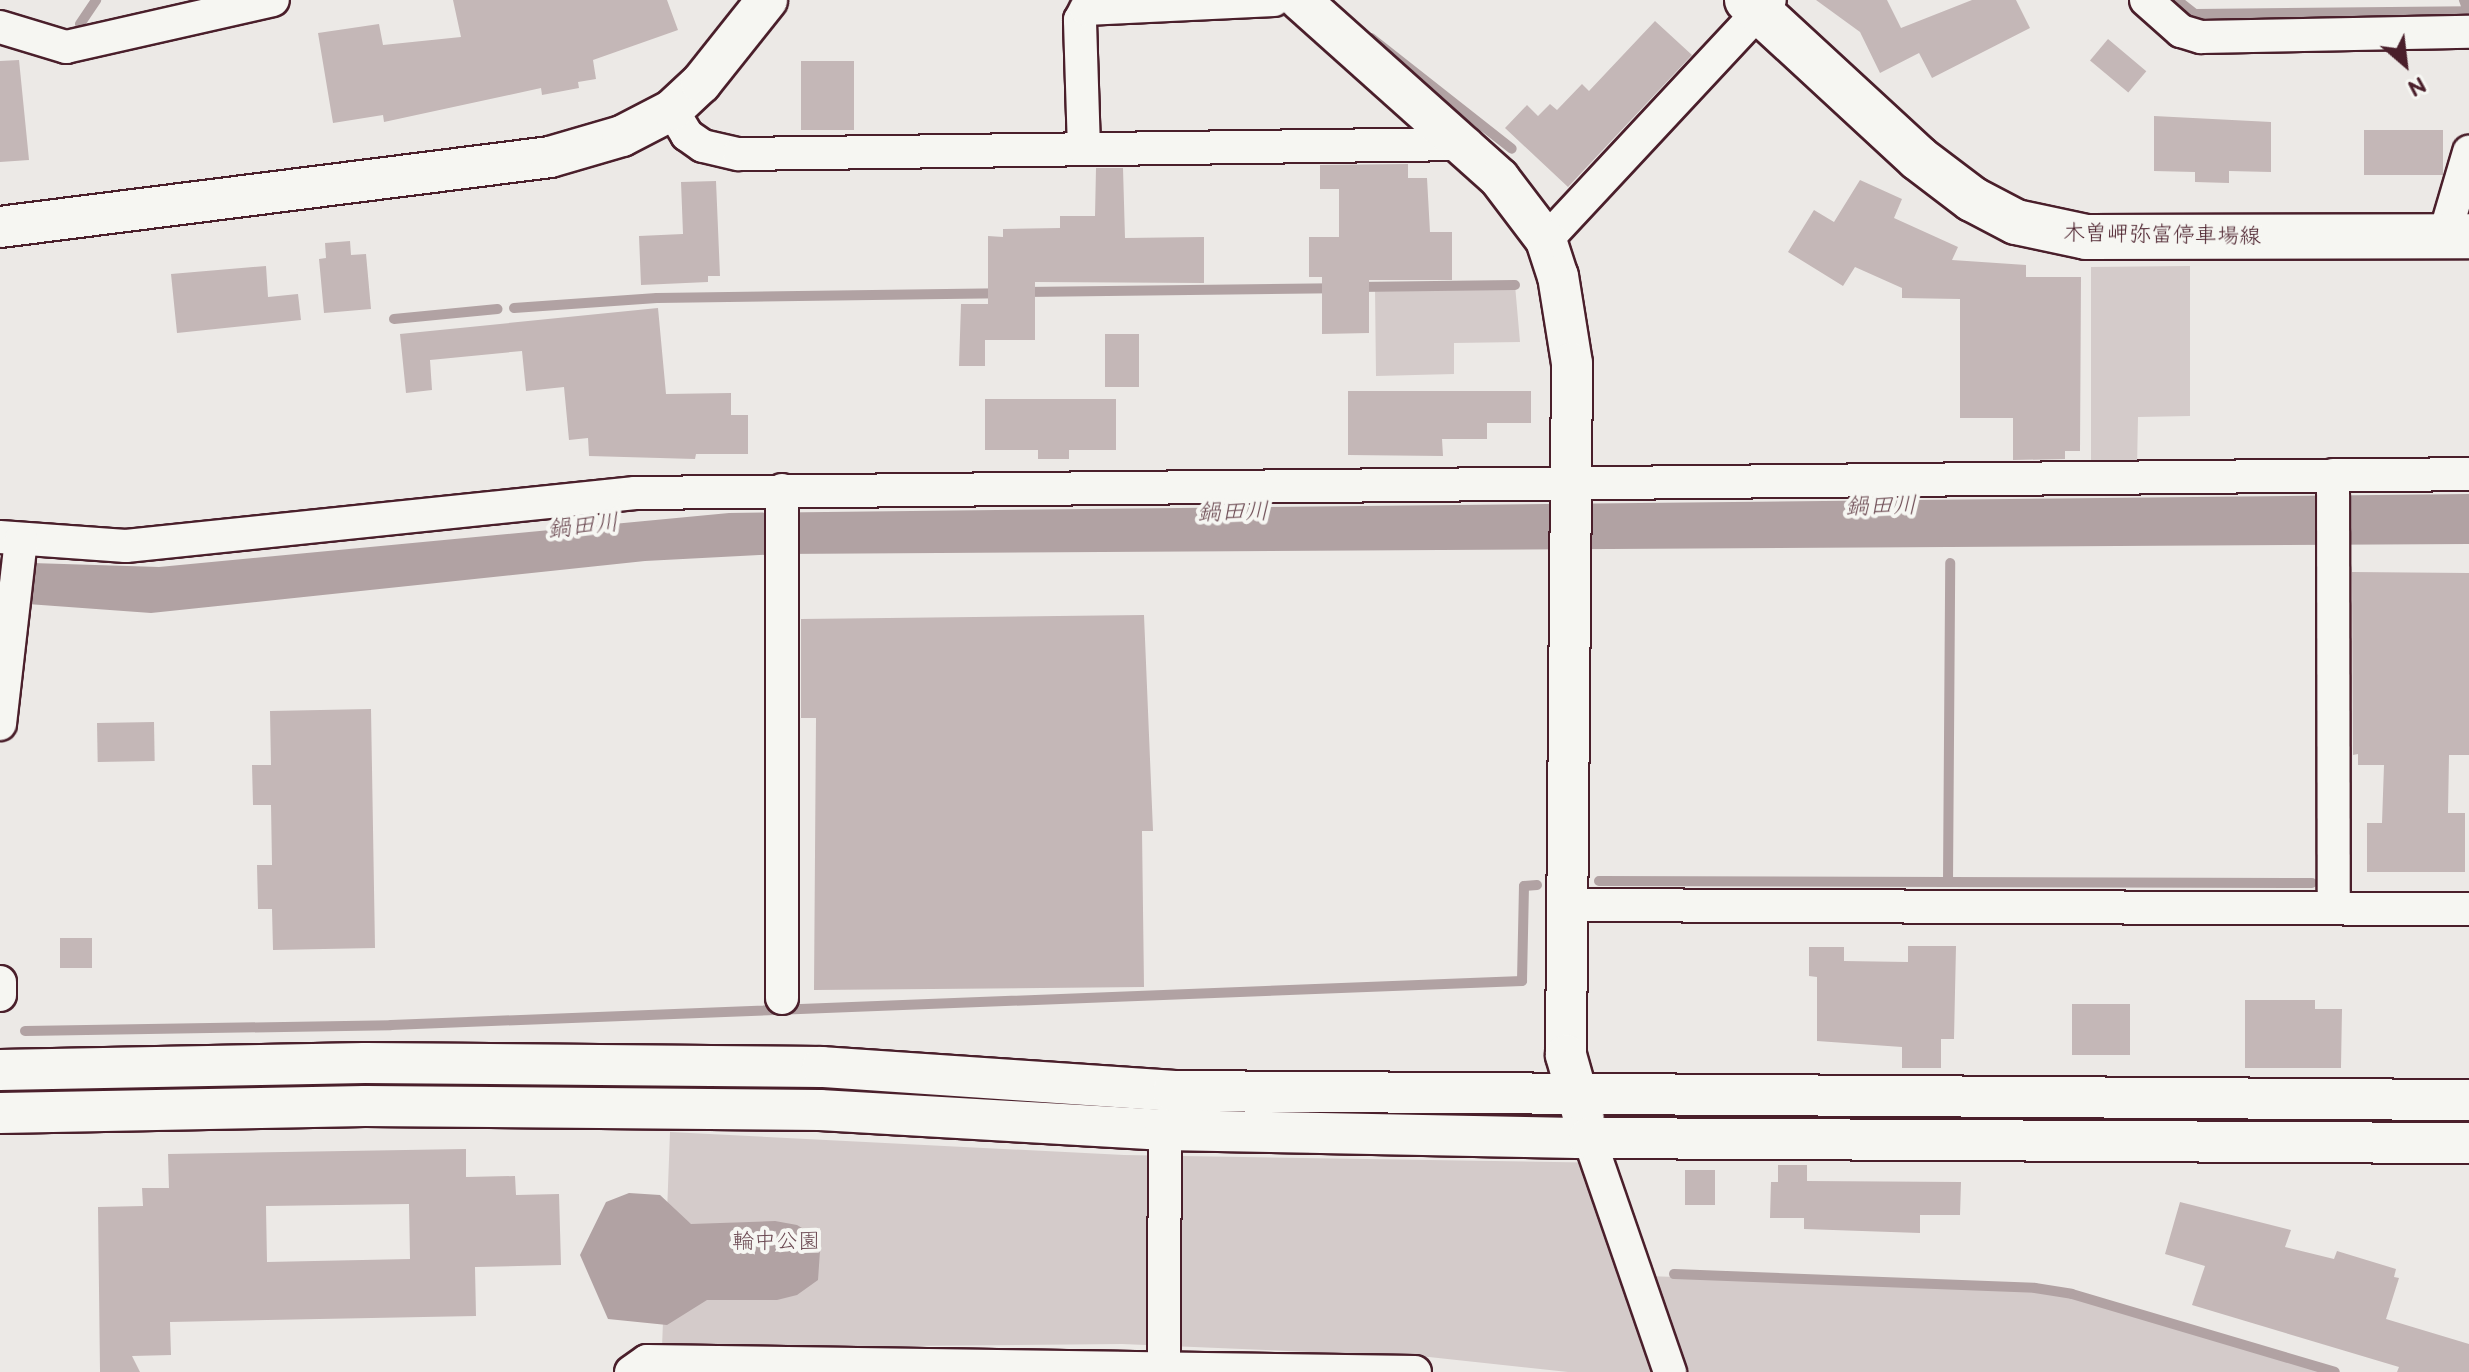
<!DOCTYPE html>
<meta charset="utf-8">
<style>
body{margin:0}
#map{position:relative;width:2469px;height:1372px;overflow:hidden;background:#ece9e6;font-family:"Balsamiq Sans","Klee One",sans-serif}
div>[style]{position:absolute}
.green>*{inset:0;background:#d4cbca}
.water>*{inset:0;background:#b1a2a3}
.stream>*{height:10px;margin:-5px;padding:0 5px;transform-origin:5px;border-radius:5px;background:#b1a2a3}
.building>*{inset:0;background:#c4b7b7;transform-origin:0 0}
.roads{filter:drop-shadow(2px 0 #4a1f2b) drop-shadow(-2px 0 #4a1f2b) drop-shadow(0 2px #4a1f2b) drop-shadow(0 -2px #4a1f2b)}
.minor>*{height:32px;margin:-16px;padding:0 16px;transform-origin:16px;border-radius:16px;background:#f6f6f2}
.tertiary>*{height:40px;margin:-20px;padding:0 20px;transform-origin:20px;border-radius:20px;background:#f6f6f2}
.secondary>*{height:44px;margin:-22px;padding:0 22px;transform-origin:22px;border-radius:22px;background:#f6f6f2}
span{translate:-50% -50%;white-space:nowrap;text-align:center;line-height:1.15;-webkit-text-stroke:8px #f6f6f2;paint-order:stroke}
.street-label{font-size:22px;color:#4a1f2b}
.park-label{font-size:22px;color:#6c4a53}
.water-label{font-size:24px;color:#6e4d55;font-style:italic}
.north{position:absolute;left:2365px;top:24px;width:80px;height:80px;-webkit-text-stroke:6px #f6f6f2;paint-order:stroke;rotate:152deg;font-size:22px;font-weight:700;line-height:32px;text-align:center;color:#4a1f2b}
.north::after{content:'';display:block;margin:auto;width:28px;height:36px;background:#4a1f2b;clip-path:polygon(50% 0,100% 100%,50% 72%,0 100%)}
</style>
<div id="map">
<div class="green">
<div style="clip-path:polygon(2190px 266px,2190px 416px,2138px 417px,2137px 467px,2091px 467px,2091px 267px)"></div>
<div style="clip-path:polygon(1515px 285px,1520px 342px,1454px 343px,1454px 374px,1376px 376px,1375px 287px)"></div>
<div style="clip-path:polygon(670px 1132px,1124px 1155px,1614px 1163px,1645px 1276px,2035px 1288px,2072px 1294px,2335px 1372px,1568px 1372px,1429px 1357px,1122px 1344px,662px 1348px)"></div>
</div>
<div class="water">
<div style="clip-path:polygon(2469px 494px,2469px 544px,780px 554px,645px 561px,151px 613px,0 602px,0 562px,159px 567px,729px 513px)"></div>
<div style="clip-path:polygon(629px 1193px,660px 1195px,691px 1224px,775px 1221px,797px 1225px,812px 1234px,820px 1251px,818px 1280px,797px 1295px,777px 1300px,707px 1300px,667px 1325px,608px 1319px,580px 1255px,606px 1202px)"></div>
</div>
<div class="stream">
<div style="left:2177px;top:0;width:23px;rotate:38deg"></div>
<div style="left:2195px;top:14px;width:273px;rotate:-0.6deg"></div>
<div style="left:2468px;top:11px;width:12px;rotate:-110deg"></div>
<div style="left:80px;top:24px;width:29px;rotate:-56deg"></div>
<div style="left:1371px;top:38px;width:179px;rotate:38.2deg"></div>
<div style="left:1357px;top:287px;width:158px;rotate:-0.7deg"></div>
<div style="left:1025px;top:292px;width:308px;rotate:-0.7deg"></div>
<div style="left:514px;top:308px;width:143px;rotate:-4deg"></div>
<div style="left:657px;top:298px;width:344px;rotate:-0.8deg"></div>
<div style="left:394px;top:319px;width:104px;rotate:-5.5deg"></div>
<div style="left:1599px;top:881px;width:713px;rotate:0.16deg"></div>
<div style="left:1948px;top:882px;width:319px;rotate:-89.6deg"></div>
<div style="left:25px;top:1031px;width:366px;rotate:-0.9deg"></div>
<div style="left:391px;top:1025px;width:1132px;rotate:-2.23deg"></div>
<div style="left:1522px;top:981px;width:95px;rotate:-88.8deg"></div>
<div style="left:1524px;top:886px;width:13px;rotate:-4deg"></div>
<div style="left:1674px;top:1274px;width:361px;rotate:2.2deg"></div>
<div style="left:2035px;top:1288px;width:37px;rotate:9deg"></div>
<div style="left:2072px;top:1294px;width:274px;rotate:16.5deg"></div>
</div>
<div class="building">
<div style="clip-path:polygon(453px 0,667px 0,678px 30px,593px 60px,596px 79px,578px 82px,579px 88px,542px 95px,541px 88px,384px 122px,383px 115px,333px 123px,318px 33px,379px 24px,383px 45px,461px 37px)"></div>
<div style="clip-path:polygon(1816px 0,1887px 0,1901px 28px,1972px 0,2016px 0,2030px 28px,1932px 78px,1919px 53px,1880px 73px,1860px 32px)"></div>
<div style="clip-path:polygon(1655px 21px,1692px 55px,1568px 187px,1505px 128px,1527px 105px,1538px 116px,1550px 104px,1557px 110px,1582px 84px,1589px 91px)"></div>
<div style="left:2108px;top:39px;width:50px;height:28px;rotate:40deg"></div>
<div style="clip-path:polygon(19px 60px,29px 160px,0 162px,0 61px)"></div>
<div style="left:801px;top:61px;width:53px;height:69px"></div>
<div style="clip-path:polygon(2154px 116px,2271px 122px,2271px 172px,2229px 171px,2229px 183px,2195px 182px,2195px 172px,2154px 171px)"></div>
<div style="left:2364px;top:130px;width:79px;height:45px"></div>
<div style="clip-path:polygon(1408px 164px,1408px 178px,1427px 178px,1430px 232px,1452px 232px,1452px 280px,1369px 280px,1369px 333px,1322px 334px,1322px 277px,1309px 277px,1309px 237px,1339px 237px,1339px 189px,1320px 189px,1320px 165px)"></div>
<div style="clip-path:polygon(1096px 168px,1123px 168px,1125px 238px,1204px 237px,1204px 283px,1035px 282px,1035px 340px,985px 340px,985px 366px,959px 366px,961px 304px,988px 304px,988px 236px,1003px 237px,1003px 229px,1060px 228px,1060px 216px,1095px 216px)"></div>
<div style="clip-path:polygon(1860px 180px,1902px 199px,1894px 218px,1958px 247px,1952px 260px,2026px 265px,2026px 277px,2081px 277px,2080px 451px,2065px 451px,2065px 459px,2013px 460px,2013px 418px,1960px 418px,1960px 299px,1902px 298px,1902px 288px,1855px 267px,1843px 286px,1788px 252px,1814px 210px,1834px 222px)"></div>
<div style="clip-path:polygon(716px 181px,720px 276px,708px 276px,708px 282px,641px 285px,639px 236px,683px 234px,681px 182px)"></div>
<div style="clip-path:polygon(350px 241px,351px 255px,366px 254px,371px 309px,324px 313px,319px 259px,326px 258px,325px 243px)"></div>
<div style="clip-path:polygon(266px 266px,268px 297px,298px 294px,301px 320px,177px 333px,171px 274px)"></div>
<div style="clip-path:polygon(658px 308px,666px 394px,731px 393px,731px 415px,748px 415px,748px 454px,696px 454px,695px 459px,589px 456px,588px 438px,569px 440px,564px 387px,526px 391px,522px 351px,430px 360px,432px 390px,406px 393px,400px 334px)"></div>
<div style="left:1105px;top:334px;width:34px;height:53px"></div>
<div style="clip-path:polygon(1348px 391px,1531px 391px,1531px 423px,1487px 423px,1487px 439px,1442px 439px,1443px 456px,1348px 455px)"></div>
<div style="clip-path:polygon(985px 399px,1116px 399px,1116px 450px,1069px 450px,1069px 459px,1038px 459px,1038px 450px,985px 450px)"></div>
<div style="clip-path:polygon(2352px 572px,2469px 573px,2469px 755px,2449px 755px,2448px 813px,2465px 813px,2465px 872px,2367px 872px,2367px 823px,2382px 823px,2384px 765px,2358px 765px,2358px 754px,2353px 755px)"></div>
<div style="clip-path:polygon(1144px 615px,1153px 831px,1142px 831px,1144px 987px,814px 990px,816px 718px,801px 718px,801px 619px)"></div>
<div style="clip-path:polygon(371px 709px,375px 948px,273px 950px,272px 909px,258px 909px,257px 865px,272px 865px,271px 805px,253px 805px,252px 765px,271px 765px,270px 711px)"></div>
<div style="left:154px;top:722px;width:39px;height:57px;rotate:89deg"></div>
<div style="left:60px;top:938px;width:32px;height:30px"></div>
<div style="clip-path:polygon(1908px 946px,1956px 946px,1954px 1039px,1941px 1039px,1941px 1068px,1902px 1068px,1902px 1047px,1817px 1041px,1817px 977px,1809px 976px,1809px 947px,1844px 947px,1844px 961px,1908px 962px)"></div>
<div style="clip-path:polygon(2245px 1000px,2315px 1000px,2315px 1009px,2342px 1009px,2341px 1068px,2245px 1068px)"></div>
<div style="left:2072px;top:1004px;width:58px;height:51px"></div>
<div style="clip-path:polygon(evenodd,466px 1149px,466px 1177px,515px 1176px,516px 1195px,559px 1194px,561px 1265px,475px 1267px,476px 1316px,170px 1322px,171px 1355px,132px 1356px,140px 1372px,100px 1372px,98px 1207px,143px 1206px,142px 1188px,169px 1188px,168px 1154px,466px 1149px,409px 1204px,410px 1259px,267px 1262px,266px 1206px,409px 1204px)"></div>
<div style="clip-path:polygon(1778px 1165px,1807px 1165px,1807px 1181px,1961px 1182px,1960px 1215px,1920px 1215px,1920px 1233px,1804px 1229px,1804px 1218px,1770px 1218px,1771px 1182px,1778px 1182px)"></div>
<div style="left:1685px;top:1170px;width:30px;height:35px"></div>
<div style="clip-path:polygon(2180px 1202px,2291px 1230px,2285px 1247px,2334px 1259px,2337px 1251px,2396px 1269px,2394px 1277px,2399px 1278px,2386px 1319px,2469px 1344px,2469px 1372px,2397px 1372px,2399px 1367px,2192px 1305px,2205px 1266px,2165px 1254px)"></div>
</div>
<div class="roads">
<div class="minor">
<div style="left:2146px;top:0;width:47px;rotate:41.5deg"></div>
<div style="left:2181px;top:31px;width:21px;rotate:17deg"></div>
<div style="left:2201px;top:37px;width:268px;rotate:-1.1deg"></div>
<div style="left:0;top:27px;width:69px;rotate:16.9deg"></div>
<div style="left:66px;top:47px;width:212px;rotate:-12.8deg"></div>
<div style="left:672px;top:110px;width:29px;rotate:59deg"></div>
<div style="left:687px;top:135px;width:19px;rotate:35deg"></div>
<div style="left:703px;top:146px;width:37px;rotate:13deg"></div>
<div style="left:739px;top:154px;width:728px;rotate:-0.79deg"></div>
<div style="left:1084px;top:149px;width:129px;rotate:-91.8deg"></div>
<div style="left:1080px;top:20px;width:13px;rotate:-61deg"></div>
<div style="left:1086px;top:9px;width:188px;rotate:-2.7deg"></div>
<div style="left:2444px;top:237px;width:89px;rotate:-73.6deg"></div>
<div style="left:1546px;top:240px;width:328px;rotate:-47deg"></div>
<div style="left:2333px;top:475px;width:433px;rotate:89.9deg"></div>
<div style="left:782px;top:490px;width:508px;rotate:90deg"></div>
<div style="left:0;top:537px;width:126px;rotate:4.1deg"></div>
<div style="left:126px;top:546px;width:512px;rotate:-5.94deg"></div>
<div style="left:635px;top:493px;width:1834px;rotate:-0.59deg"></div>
<div style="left:0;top:724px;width:186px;rotate:-83.5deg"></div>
<div style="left:1571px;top:905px;width:898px;rotate:0.26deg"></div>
<div style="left:0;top:982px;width:13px;rotate:90deg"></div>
<div style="left:1589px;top:1138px;width:248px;rotate:70.9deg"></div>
<div style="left:1164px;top:1366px;width:236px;rotate:-89.8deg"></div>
<div style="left:631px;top:1372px;width:19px;rotate:-35deg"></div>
<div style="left:647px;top:1361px;width:768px;rotate:0.82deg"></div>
</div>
<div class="tertiary">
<div style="left:1300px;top:0;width:267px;rotate:41.8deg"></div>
<div style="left:1499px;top:178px;width:78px;rotate:52.8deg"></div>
<div style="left:1546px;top:240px;width:38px;rotate:72deg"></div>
<div style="left:1558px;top:276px;width:88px;rotate:80.9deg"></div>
<div style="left:1572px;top:363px;width:692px;rotate:90.5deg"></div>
<div style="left:1566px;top:1055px;width:66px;rotate:74.3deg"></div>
<div style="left:0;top:227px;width:554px;rotate:-7.25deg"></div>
<div style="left:550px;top:157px;width:75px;rotate:-16.3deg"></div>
<div style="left:622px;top:136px;width:56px;rotate:-27.5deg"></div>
<div style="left:672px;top:110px;width:40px;rotate:-43deg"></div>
<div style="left:701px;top:83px;width:106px;rotate:-51.5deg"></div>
<div style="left:0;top:1070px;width:365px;rotate:-1.1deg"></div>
<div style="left:365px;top:1063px;width:457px;rotate:0.5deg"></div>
<div style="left:822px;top:1067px;width:352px;rotate:3.9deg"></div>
<div style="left:1173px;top:1091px;width:1296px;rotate:0.4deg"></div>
<div style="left:0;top:1113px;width:365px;rotate:-1.1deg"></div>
<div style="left:365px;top:1106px;width:455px;rotate:0.5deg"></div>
<div style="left:820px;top:1110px;width:346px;rotate:3.3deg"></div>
<div style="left:1165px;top:1130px;width:424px;rotate:1.1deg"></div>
<div style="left:1589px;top:1138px;width:880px;rotate:0.33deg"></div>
</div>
<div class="secondary">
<div style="left:1747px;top:0;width:233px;rotate:42.7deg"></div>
<div style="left:1918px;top:158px;width:68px;rotate:37.2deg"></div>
<div style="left:1972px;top:199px;width:50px;rotate:27.6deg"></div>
<div style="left:2016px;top:222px;width:72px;rotate:12.1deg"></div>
<div style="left:2086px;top:237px;width:383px;rotate:-0.1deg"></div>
</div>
</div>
<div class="street-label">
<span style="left:2162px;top:235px;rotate:1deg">木曽岬弥富停車場線</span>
</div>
<div class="park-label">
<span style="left:776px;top:1242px">輪中公園</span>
</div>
<div class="water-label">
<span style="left:1881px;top:506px;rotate:-1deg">鍋田川</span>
<span style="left:1233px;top:512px;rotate:-1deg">鍋田川</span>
<span style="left:583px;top:526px;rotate:-6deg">鍋田川</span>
</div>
<div class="north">N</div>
</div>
